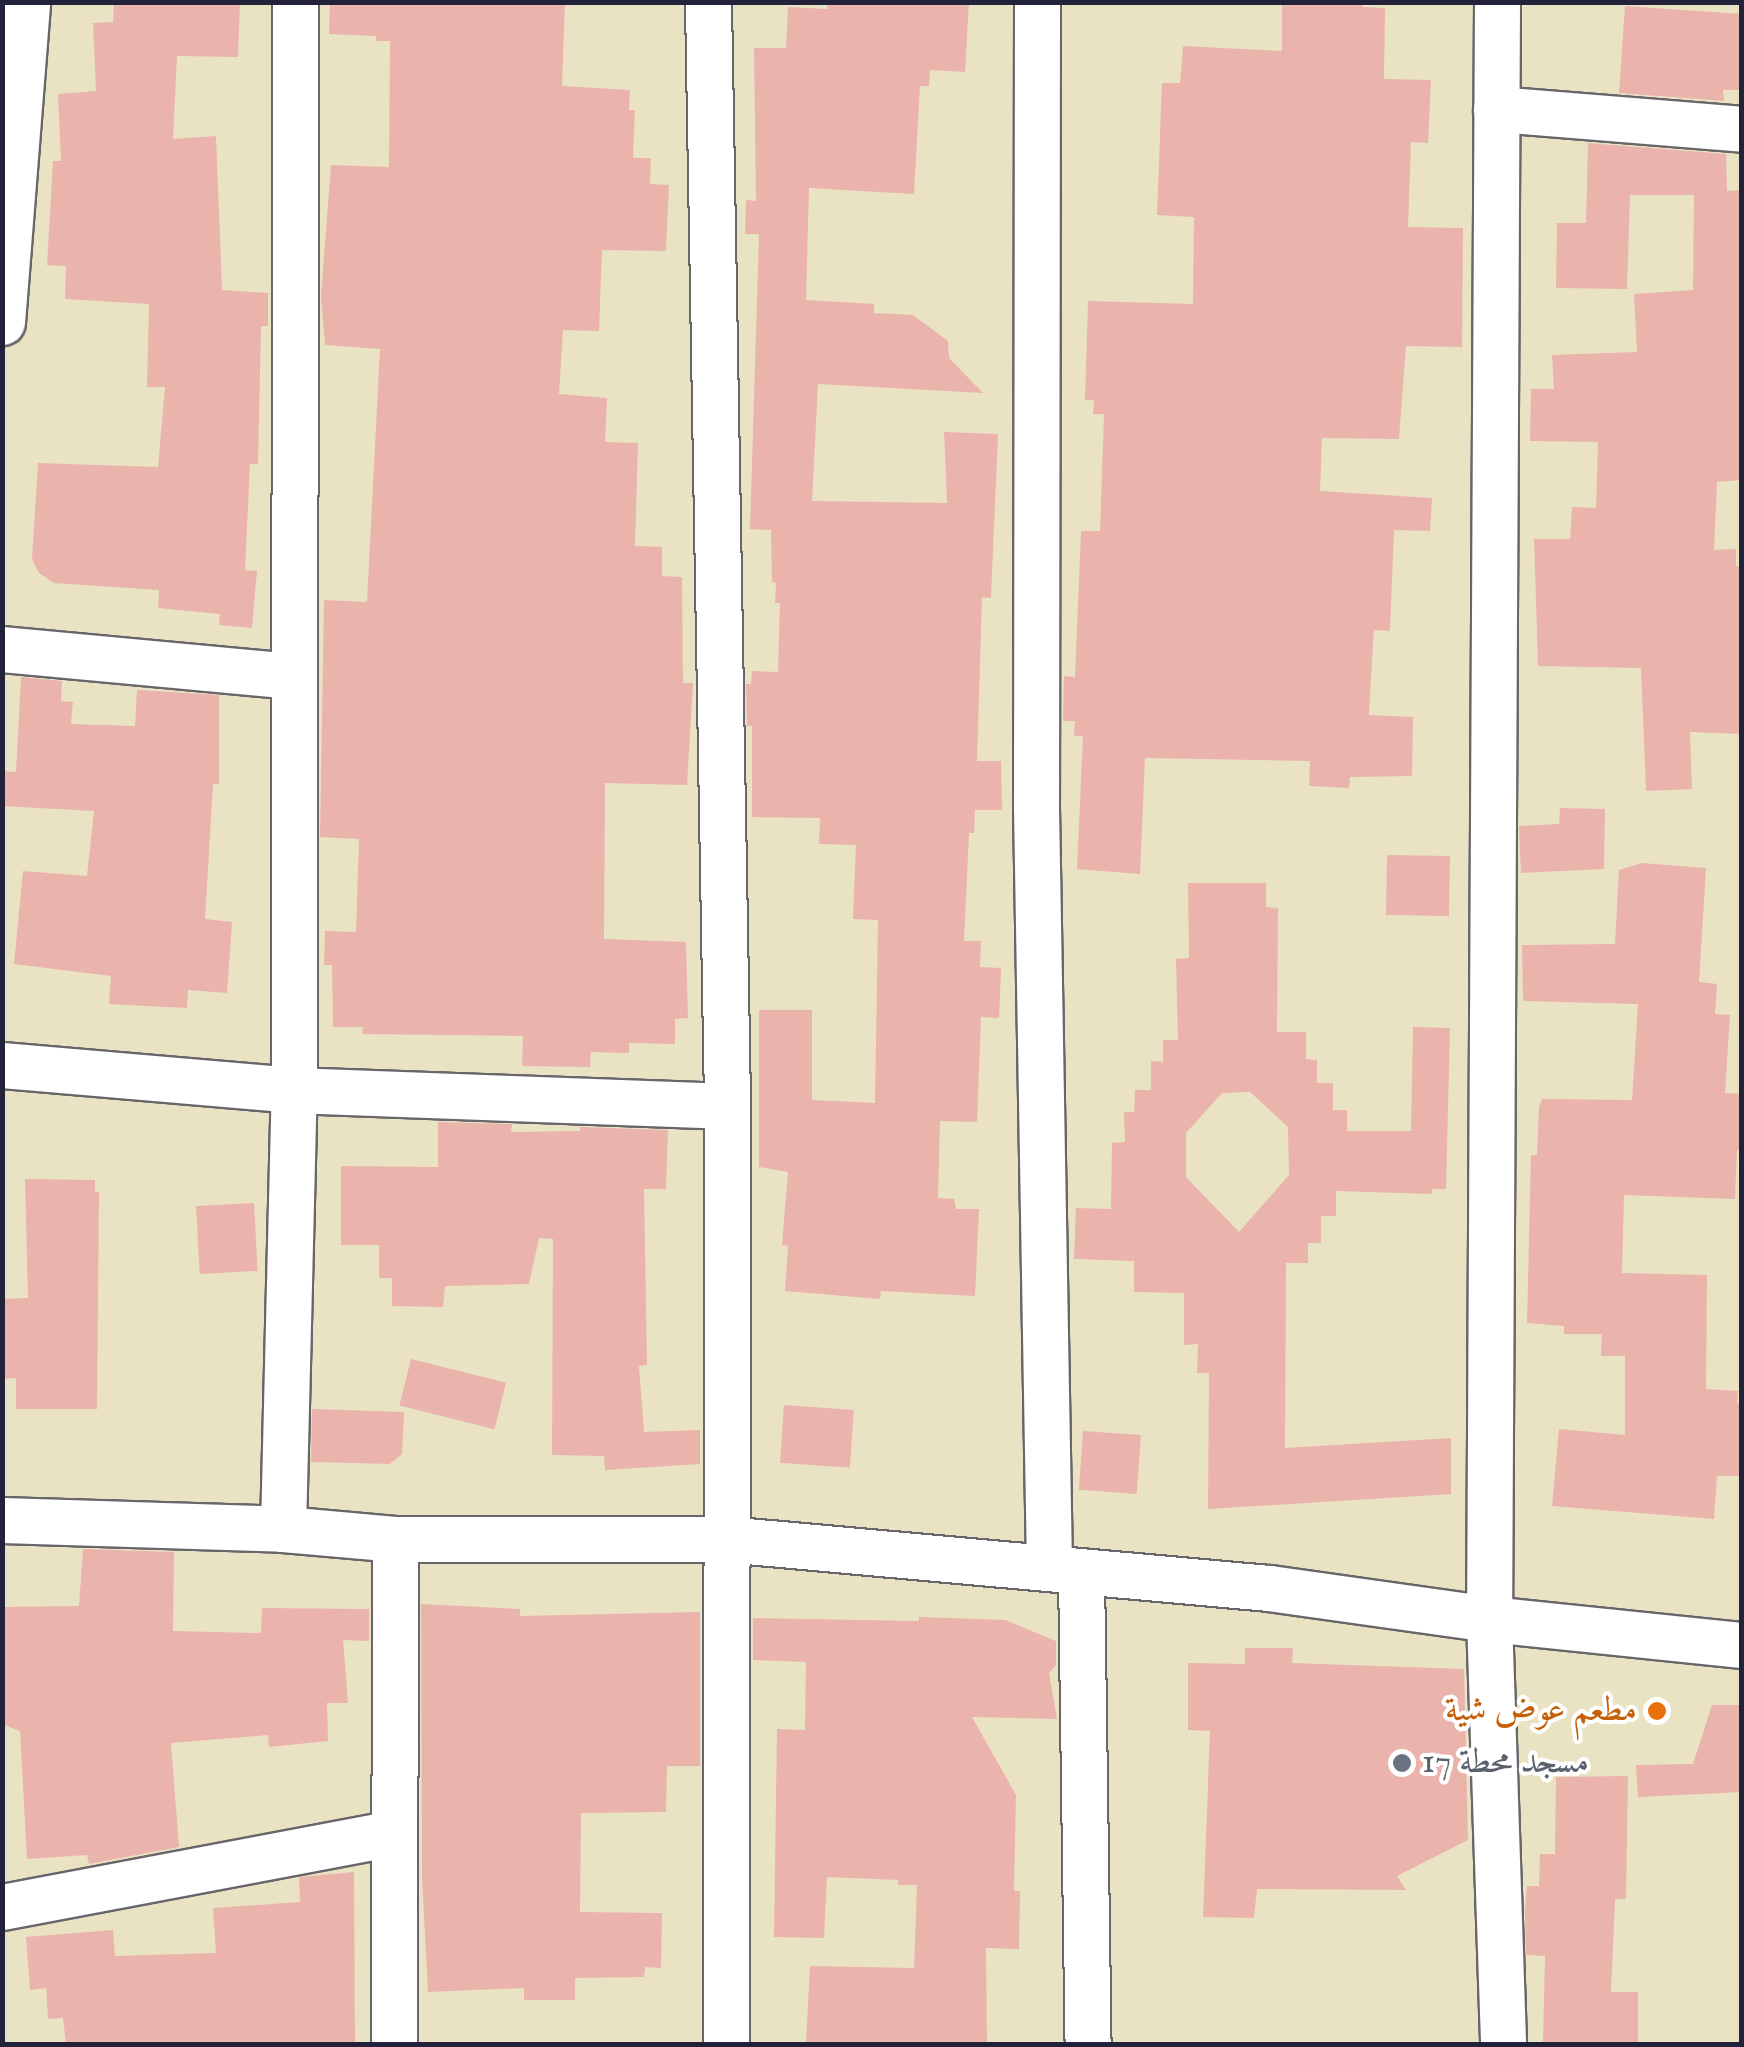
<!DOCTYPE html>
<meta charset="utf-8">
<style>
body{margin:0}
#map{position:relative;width:1744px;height:2047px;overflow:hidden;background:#eae3c3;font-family:"IM FELL English",Amiri,serif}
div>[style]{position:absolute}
.building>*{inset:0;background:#eab3ac;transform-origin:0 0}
.roads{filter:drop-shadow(2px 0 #68666b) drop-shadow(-2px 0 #68666b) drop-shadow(0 2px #68666b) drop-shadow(0 -2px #68666b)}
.street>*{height:45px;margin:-22.5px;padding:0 22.5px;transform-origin:22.5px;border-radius:22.5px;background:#fff}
.dots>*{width:28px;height:28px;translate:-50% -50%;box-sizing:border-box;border:5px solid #fff;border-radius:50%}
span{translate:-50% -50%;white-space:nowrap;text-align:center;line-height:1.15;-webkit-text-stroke:8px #fff;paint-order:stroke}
.food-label{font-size:35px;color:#c56008}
.right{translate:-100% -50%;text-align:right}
.worship-label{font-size:35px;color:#5b616d}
.left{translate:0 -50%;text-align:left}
.frame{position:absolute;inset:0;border:5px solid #22223b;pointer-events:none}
</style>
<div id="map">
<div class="building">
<div style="clip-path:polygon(114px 2px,240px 2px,238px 57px,177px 56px,173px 139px,216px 136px,222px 290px,268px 293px,268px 326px,261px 326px,258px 464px,250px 464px,245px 570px,257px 571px,252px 628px,219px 625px,220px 614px,158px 608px,159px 590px,54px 583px,39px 573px,32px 559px,38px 463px,158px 467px,165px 387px,147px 387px,149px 304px,65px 299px,66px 266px,47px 265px,53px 161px,61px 161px,58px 94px,96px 91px,93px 23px,113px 22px)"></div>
<div style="clip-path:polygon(330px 2px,565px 2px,562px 86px,630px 90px,629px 110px,635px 110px,633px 158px,651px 158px,650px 184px,669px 185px,666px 251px,602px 250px,599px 331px,563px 330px,559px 394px,607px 398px,605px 442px,638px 443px,635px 546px,662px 547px,662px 576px,682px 577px,683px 683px,693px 683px,687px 785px,605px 783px,604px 939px,686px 942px,688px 1018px,675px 1019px,675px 1044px,629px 1043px,629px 1053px,591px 1052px,590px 1067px,522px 1066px,523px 1036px,362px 1034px,363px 1027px,333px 1027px,332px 965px,324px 965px,325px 931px,356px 932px,359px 839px,320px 837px,324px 600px,367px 602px,380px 349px,325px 345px,321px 297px,331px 165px,389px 167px,390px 41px,376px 41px,376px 36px,329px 34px)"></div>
<div style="clip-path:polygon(828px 2px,969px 2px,965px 72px,930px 70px,929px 86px,920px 86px,914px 194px,809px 188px,806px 300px,874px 304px,874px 313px,913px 315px,948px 341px,949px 358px,983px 393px,818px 384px,812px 501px,947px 503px,944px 432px,998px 434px,991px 598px,982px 597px,977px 761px,1001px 761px,1002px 810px,975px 810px,974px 833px,969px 833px,964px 941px,981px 941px,980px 967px,1001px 968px,999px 1018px,981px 1017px,977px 1122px,940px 1121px,938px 1198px,954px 1199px,956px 1209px,979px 1209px,975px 1296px,881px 1291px,880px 1299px,785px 1291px,788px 1246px,782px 1245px,788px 1172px,759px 1167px,759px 1010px,812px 1010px,812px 1100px,875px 1103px,878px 920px,853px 919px,856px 845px,819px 844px,820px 818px,752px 817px,752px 726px,747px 726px,746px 684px,751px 684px,752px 671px,778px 672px,780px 603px,775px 603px,776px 583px,772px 582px,771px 530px,750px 529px,759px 234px,745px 234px,746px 200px,756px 201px,754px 48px,786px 48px,788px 7px,827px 9px)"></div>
<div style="clip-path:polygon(1282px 2px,1362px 2px,1362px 7px,1385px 8px,1384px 79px,1431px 80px,1428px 143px,1411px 142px,1408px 227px,1463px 228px,1462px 347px,1406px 346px,1399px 439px,1322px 438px,1320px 491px,1432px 498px,1430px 531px,1394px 530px,1390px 631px,1374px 630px,1373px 643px,1369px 715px,1413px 717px,1412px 776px,1350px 777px,1349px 788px,1309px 786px,1310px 761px,1145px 758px,1140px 874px,1077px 869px,1083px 736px,1074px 736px,1075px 721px,1063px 721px,1064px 676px,1075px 677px,1081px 531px,1100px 531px,1104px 414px,1093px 414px,1094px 400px,1085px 400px,1088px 301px,1193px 304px,1194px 217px,1157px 215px,1162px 83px,1180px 83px,1183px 46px,1282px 51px)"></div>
<div style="clip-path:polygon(1625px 6px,1742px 14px,1742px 90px,1723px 90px,1724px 101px,1619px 93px)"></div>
<div style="clip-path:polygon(1588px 143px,1726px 154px,1727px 191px,1742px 190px,1742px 480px,1717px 482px,1714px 550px,1736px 549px,1736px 566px,1742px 567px,1742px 734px,1690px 732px,1692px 789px,1646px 791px,1641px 668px,1538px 666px,1534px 539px,1570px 539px,1572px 507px,1596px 508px,1598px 442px,1530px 441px,1531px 389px,1554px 389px,1552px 355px,1637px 352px,1634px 294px,1693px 290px,1694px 195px,1630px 195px,1627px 289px,1556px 288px,1557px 223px,1586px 223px)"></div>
<div style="clip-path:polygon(21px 677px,62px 681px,61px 701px,73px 702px,71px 724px,135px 726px,137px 690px,219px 695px,219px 784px,213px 784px,205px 919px,232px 922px,227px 993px,188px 990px,187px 1008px,109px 1004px,111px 976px,14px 964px,23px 871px,87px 876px,94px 811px,2px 806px,2px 771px,16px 772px)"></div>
<div style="clip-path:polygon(1560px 808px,1605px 809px,1604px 869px,1521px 873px,1519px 826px,1559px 824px)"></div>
<div style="left:1387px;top:855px;width:63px;height:60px;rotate:1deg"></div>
<div style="clip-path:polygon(1642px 863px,1706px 868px,1699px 982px,1717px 984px,1715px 1014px,1730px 1015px,1725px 1093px,1742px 1094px,1742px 1151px,1737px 1150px,1735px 1199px,1624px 1195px,1622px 1273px,1707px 1275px,1706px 1389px,1738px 1391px,1737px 1403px,1742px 1404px,1742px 1476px,1717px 1476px,1714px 1519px,1552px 1506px,1559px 1429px,1625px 1435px,1625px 1356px,1601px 1356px,1602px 1334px,1564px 1334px,1564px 1326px,1527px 1323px,1531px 1155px,1537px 1155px,1539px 1107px,1542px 1099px,1632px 1100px,1638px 1004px,1523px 1001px,1522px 945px,1615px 944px,1619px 870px)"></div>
<div style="clip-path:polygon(evenodd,1188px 883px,1266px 883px,1266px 907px,1278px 908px,1277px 1032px,1306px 1032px,1306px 1059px,1317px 1060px,1317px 1083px,1333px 1083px,1333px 1110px,1347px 1110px,1347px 1131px,1411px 1131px,1413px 1027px,1450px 1028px,1446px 1189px,1432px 1189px,1432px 1194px,1336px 1191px,1336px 1216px,1321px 1216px,1321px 1243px,1308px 1243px,1308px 1263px,1286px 1263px,1285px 1448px,1451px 1438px,1451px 1494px,1208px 1509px,1209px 1373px,1197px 1373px,1198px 1344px,1184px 1345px,1184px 1293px,1134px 1292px,1134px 1261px,1074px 1259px,1076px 1208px,1111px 1209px,1112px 1143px,1125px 1142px,1124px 1112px,1134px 1112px,1135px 1090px,1151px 1090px,1151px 1061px,1163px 1062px,1163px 1040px,1178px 1040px,1176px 959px,1189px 958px,1188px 883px,1250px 1092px,1288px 1127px,1289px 1175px,1239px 1232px,1186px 1177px,1186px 1133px,1222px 1093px,1250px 1092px)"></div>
<div style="clip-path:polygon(438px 1122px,512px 1124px,511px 1132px,580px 1131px,580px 1127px,668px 1130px,666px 1189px,644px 1189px,647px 1365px,639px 1366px,644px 1432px,700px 1430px,700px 1464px,605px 1470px,604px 1456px,552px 1455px,553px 1239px,539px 1238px,529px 1284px,445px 1286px,443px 1307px,392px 1306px,392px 1278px,379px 1278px,379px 1245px,341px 1245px,341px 1166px,438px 1167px)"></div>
<div style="clip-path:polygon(25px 1179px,95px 1180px,95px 1192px,99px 1192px,97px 1409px,16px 1409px,16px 1378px,3px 1379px,2px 1299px,28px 1298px)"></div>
<div style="left:254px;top:1203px;width:68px;height:58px;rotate:87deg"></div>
<div style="left:411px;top:1359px;width:98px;height:48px;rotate:14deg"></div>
<div style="left:784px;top:1405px;width:70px;height:58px;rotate:4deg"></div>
<div style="clip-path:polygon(312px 1409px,404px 1412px,402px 1454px,390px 1464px,311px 1462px)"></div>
<div style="left:1083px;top:1431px;width:58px;height:59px;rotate:4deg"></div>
<div style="clip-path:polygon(83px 1549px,174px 1552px,173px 1631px,261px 1633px,262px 1608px,369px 1609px,369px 1641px,343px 1640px,348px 1703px,327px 1703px,328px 1741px,269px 1747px,268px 1735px,171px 1743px,179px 1847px,89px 1864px,87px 1855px,27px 1859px,20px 1731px,2px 1724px,2px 1607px,79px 1606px)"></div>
<div style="clip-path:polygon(421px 1604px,520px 1609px,520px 1616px,700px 1612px,700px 1766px,667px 1766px,666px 1812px,581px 1813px,580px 1912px,662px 1913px,661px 1968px,645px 1967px,644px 1977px,575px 1978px,575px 2000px,524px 2000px,524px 1988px,428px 1992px,422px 1878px)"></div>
<div style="clip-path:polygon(919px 1617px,1005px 1620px,1056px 1641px,1056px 1665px,1049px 1673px,1057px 1719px,972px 1717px,1016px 1795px,1014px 1891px,1020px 1891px,1019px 1949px,986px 1948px,987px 2043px,806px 2044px,810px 1966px,914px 1968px,917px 1885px,898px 1885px,898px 1880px,827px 1877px,824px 1938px,774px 1937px,777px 1729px,805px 1730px,806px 1662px,753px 1660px,753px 1618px,919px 1621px)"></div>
<div style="clip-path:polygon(1245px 1648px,1293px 1648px,1292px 1663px,1464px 1669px,1468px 1840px,1397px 1876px,1406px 1890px,1257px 1889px,1254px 1918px,1203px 1917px,1210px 1731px,1188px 1730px,1188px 1663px,1245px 1664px)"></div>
<div style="clip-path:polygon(1712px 1705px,1742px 1705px,1742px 1792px,1638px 1797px,1636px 1765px,1693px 1764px)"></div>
<div style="clip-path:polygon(1628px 1776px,1626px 1899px,1615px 1899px,1611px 1992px,1638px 1992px,1638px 2044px,1543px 2044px,1545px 1956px,1526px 1955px,1525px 1909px,1527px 1886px,1539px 1886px,1540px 1854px,1555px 1854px,1556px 1777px)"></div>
<div style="clip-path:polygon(354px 1872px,355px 2044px,66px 2044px,63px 2018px,48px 2019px,46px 1988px,30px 1990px,26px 1937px,113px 1930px,115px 1956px,216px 1953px,213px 1908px,300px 1902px,299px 1877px)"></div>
</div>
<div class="roads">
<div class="street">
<div style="left:708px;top:2px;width:1104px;rotate:89.01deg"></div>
<div style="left:727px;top:1106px;width:938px;rotate:90.06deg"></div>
<div style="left:1037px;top:2px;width:805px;rotate:90.07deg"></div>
<div style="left:1036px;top:807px;width:760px;rotate:89.02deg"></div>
<div style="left:1497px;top:2px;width:1617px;rotate:90.28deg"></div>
<div style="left:1489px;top:1619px;width:425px;rotate:88.1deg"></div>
<div style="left:1496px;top:109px;width:247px;rotate:4.6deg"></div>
<div style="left:2px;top:322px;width:321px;rotate:-85.5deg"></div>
<div style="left:2px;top:649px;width:292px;rotate:5.3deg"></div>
<div style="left:2px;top:1065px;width:293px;rotate:4.9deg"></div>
<div style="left:294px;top:1090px;width:433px;rotate:2.1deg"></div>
<div style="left:2px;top:1520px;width:281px;rotate:1.8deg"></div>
<div style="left:283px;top:1529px;width:112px;rotate:5.1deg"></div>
<div style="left:395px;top:1539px;width:330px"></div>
<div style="left:725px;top:1539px;width:546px;rotate:5.15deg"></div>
<div style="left:1269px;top:1588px;width:222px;rotate:8deg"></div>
<div style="left:1489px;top:1619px;width:254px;rotate:5.9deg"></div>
<div style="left:283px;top:1529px;width:439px;rotate:-88.6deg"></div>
<div style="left:294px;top:1090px;width:1088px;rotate:-89.95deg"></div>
<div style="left:1081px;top:1571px;width:473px;rotate:89.2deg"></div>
<div style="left:2px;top:1907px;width:398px;rotate:-10.7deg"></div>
<div style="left:394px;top:2044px;width:505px;rotate:-89.89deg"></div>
</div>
</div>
<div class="dots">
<div style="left:1657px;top:1711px;background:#e8710a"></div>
<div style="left:1402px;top:1763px;background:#6b7280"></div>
</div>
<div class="food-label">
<span class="right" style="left:1637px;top:1711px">مطعم عوض شية</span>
</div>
<div class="worship-label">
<span class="left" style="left:1422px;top:1763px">مسجد محطة 17</span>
</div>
<div class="frame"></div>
</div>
